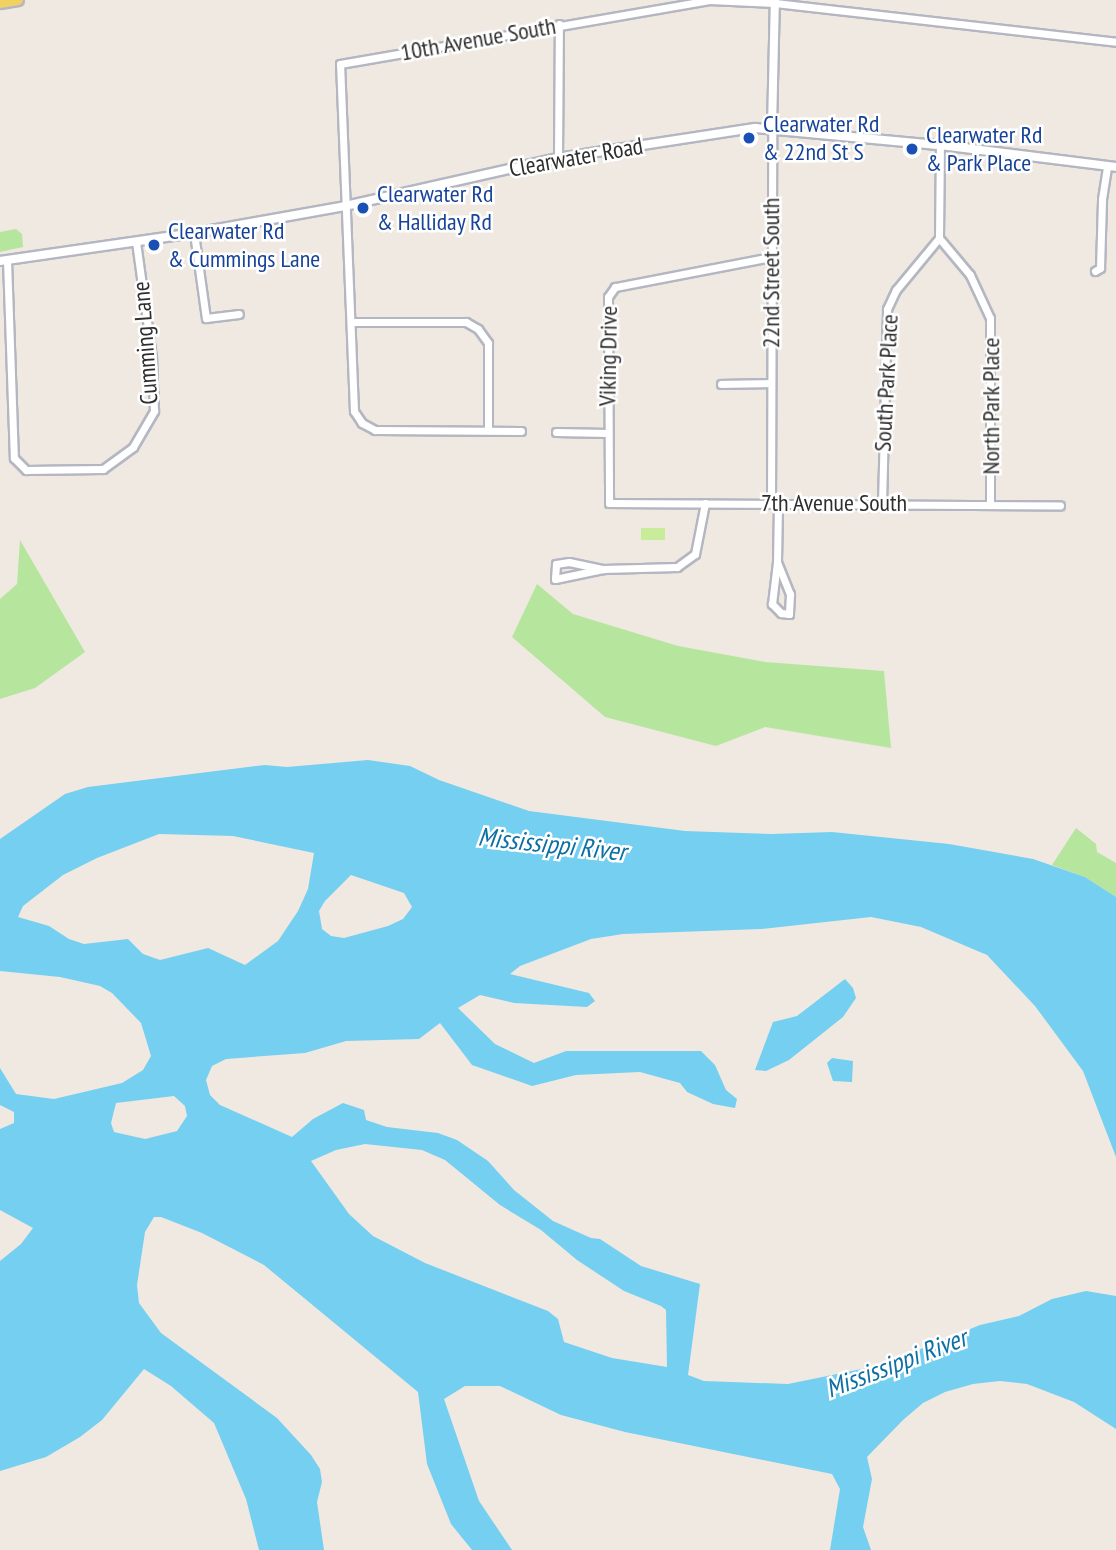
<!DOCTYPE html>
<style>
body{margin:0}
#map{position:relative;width:1116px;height:1550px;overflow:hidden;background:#efe9e1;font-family:"PT Sans Narrow",sans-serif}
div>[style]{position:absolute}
.green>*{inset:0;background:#b6e59e}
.pitch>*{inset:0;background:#c9ec9a;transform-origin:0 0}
.water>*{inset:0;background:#75cff0}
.roads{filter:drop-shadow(2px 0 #b4b7c1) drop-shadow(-2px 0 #b4b7c1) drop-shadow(0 2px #b4b7c1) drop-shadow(0 -2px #b4b7c1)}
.minor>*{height:7px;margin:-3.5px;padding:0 3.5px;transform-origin:3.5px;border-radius:3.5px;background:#fff}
.tertiary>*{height:8px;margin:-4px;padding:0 4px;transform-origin:4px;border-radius:4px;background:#fff}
.primary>*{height:10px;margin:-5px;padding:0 5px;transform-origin:5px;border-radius:5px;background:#f2d163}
.dots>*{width:19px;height:19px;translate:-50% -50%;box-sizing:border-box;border:4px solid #fff;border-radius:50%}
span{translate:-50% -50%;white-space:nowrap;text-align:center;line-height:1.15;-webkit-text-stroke:5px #fff;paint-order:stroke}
.street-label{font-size:24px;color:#2e2e2e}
.transit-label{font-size:24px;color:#164399}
.left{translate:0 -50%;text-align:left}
.water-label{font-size:26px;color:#0d6fa3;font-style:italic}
</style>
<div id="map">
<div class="green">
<div style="clip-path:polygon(16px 229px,22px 234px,23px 247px,0 252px,0 232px)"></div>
<div style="clip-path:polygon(20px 540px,85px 652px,35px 688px,0 699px,0 599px,17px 584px)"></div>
<div style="clip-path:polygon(537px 584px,573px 614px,678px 646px,765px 662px,884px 671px,891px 748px,765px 727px,716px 746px,605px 717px,512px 637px)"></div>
<div style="clip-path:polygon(1076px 828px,1096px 844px,1097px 852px,1116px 863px,1116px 897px,1085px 877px,1052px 865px)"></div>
</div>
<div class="pitch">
<div style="left:641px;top:528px;width:24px;height:12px"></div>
</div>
<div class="water">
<div style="clip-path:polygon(evenodd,368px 760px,410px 766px,439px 780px,529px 811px,685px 831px,772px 834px,832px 832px,949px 844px,1033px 859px,1085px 877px,1116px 897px,1116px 1157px,1083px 1071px,1035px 1006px,987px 955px,921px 927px,871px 917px,761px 929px,623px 934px,591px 939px,520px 966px,510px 974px,589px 993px,595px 1001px,587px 1007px,514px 1003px,480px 995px,458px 1008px,495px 1044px,534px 1063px,566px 1051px,701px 1051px,715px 1065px,726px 1090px,737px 1099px,735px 1108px,713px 1104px,687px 1092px,680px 1083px,640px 1072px,576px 1075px,532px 1086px,472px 1065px,440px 1023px,419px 1039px,346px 1041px,305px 1053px,226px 1059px,212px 1066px,206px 1080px,210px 1095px,220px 1105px,292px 1137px,313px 1119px,343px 1103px,364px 1110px,366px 1120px,387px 1127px,438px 1133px,457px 1140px,488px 1161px,514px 1190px,553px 1221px,591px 1238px,600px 1239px,641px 1266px,700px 1284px,688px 1375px,704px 1381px,788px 1384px,881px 1365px,980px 1325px,1019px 1316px,1052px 1299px,1086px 1291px,1116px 1296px,1116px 1429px,1074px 1402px,1027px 1384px,1000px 1381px,973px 1384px,945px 1392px,923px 1403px,903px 1420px,867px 1457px,872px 1479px,863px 1527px,871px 1550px,830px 1550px,840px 1489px,832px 1474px,625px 1432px,561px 1415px,500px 1386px,465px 1386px,444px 1399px,479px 1501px,512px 1550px,472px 1550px,451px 1524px,427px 1464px,418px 1392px,264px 1265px,202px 1233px,161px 1217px,154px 1217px,145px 1232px,137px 1285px,139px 1303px,161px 1333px,277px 1418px,311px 1455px,320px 1469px,322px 1482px,317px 1502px,324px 1550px,259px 1550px,246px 1499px,214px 1423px,171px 1386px,144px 1369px,102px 1420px,80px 1437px,46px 1457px,0 1471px,0 1261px,21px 1244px,33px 1228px,0 1210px,0 1129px,14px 1123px,14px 1112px,0 1105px,0 1068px,16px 1094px,54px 1099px,122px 1083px,143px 1070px,151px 1056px,141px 1023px,112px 993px,100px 986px,60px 977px,0 971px,0 839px,65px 794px,88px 787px,265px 765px,287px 767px,368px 760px,159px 834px,233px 836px,314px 853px,308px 889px,298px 911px,278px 941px,245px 965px,208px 948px,160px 960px,143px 954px,128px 939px,84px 944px,69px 939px,49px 926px,18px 917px,23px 906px,63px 875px,97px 858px,159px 834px,368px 760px,351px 875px,404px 893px,412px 907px,403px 919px,388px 926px,344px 938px,331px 936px,322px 929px,319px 911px,325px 901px,351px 875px,368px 760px,174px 1096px,185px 1106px,187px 1116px,177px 1131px,145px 1139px,114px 1132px,111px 1123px,116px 1103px,174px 1096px,368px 760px,365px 1144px,422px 1150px,445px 1160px,500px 1205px,541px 1230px,577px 1260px,624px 1291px,661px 1306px,666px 1310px,667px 1367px,612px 1358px,564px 1342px,558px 1319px,548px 1311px,425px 1263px,373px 1236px,349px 1214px,311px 1161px,336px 1150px,365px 1144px)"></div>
<div style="clip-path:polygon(845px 979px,853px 988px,856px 998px,843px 1017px,789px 1060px,766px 1071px,755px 1070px,773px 1022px,797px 1016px)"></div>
<div style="clip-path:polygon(832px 1058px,853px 1061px,852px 1082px,833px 1081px,827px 1063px)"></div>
</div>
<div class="roads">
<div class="minor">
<div style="left:558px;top:158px;width:134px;rotate:-89.6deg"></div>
<div style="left:194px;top:233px;width:86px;rotate:82deg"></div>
<div style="left:206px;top:318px;width:33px;rotate:-7deg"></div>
<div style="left:939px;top:238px;width:48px;rotate:50deg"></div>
<div style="left:970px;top:275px;width:47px;rotate:65.1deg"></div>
<div style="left:990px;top:318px;width:187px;rotate:90deg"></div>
<div style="left:939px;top:238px;width:93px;rotate:-89.4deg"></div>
<div style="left:771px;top:257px;width:159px;rotate:169.1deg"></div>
<div style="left:615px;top:287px;width:12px;rotate:125deg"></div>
<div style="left:608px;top:297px;width:206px;rotate:89.7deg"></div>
<div style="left:609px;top:503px;width:451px;rotate:0.3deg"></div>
<div style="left:7px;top:260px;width:198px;rotate:88deg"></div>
<div style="left:14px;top:458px;width:17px;rotate:45deg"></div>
<div style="left:26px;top:470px;width:77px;rotate:-0.7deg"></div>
<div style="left:103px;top:469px;width:37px;rotate:-36deg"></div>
<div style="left:133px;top:447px;width:42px;rotate:-59.7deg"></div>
<div style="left:154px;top:411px;width:54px;rotate:-92.1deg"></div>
<div style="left:152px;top:357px;width:116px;rotate:-97.9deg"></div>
<div style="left:1095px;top:271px;width:6px;rotate:-31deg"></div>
<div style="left:1100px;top:268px;width:69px;rotate:-88.3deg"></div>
<div style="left:1102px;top:199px;width:33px;rotate:-81deg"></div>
<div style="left:351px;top:322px;width:115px"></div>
<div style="left:466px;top:322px;width:14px;rotate:30deg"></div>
<div style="left:478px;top:329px;width:17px;rotate:54deg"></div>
<div style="left:488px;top:343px;width:87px;rotate:90deg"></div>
<div style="left:721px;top:384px;width:50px;rotate:-1.1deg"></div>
<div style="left:521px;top:431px;width:146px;rotate:-179.6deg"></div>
<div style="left:375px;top:430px;width:15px;rotate:-152deg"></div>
<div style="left:362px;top:423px;width:14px;rotate:-124deg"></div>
<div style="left:354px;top:411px;width:347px;rotate:-92.3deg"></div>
<div style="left:340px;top:64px;width:375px;rotate:-9.8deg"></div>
<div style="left:709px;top:0;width:66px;rotate:2.6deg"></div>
<div style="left:775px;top:3px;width:343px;rotate:6.5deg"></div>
<div style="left:556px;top:432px;width:51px;rotate:1.1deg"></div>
<div style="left:771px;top:503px;width:375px;rotate:-89.8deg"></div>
<div style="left:882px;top:503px;width:194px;rotate:-88.5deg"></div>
<div style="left:887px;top:309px;width:21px;rotate:-65deg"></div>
<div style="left:896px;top:290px;width:67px;rotate:-50.4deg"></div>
<div style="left:777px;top:562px;width:35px;rotate:68deg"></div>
<div style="left:790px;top:594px;width:20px;rotate:93deg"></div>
<div style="left:789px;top:614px;width:8px;rotate:-173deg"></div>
<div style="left:781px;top:613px;width:13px;rotate:-135deg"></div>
<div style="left:772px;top:604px;width:42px;rotate:-83.2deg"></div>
<div style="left:777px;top:562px;width:59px;rotate:-89deg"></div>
<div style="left:603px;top:569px;width:49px;rotate:168.2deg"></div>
<div style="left:555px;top:579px;width:15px;rotate:-86deg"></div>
<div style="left:556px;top:564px;width:13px;rotate:-9deg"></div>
<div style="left:569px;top:562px;width:35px;rotate:12deg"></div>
<div style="left:603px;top:569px;width:74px;rotate:-1.5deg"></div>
<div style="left:677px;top:567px;width:22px;rotate:-36deg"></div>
<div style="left:695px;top:554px;width:52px;rotate:-78.9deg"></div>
</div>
<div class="tertiary">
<div style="left:772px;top:128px;width:128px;rotate:-88.7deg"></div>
<div style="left:0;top:261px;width:196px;rotate:-8.2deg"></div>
<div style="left:194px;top:233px;width:153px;rotate:-10.1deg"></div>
<div style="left:345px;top:206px;width:218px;rotate:-12.7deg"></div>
<div style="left:558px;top:158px;width:199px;rotate:-8.7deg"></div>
<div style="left:755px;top:128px;width:186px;rotate:5.3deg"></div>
<div style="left:940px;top:145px;width:177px;rotate:7.1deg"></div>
</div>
<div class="primary">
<div style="left:0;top:3px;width:18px;rotate:-9deg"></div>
</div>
</div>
<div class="dots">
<div style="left:749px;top:138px;background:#1a4fb4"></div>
<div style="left:912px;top:149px;background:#1a4fb4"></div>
<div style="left:363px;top:208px;background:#1a4fb4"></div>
<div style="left:154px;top:245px;background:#1a4fb4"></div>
</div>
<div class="street-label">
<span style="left:478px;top:39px;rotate:-10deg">10th Avenue South</span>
<span style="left:576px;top:157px;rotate:-10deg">Clearwater Road</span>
<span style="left:771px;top:273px;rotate:-90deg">22nd Street South</span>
<span style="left:145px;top:343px;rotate:-94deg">Cumming Lane</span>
<span style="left:608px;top:356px;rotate:-89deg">Viking Drive</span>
<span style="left:886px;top:383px;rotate:-87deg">South Park Place</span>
<span style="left:991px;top:406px;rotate:-90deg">North Park Place</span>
<span style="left:834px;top:503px">7th Avenue South</span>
</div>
<div class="transit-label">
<span class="left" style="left:763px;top:138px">Clearwater Rd<br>&amp; 22nd St S</span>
<span class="left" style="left:926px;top:149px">Clearwater Rd<br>&amp; Park Place</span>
<span class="left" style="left:377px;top:208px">Clearwater Rd<br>&amp; Halliday Rd</span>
<span class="left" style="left:168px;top:245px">Clearwater Rd<br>&amp; Cummings Lane</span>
</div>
<div class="water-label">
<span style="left:552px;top:844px;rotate:6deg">Mississippi River</span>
<span style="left:896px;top:1363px;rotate:-21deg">Mississippi River</span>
</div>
</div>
